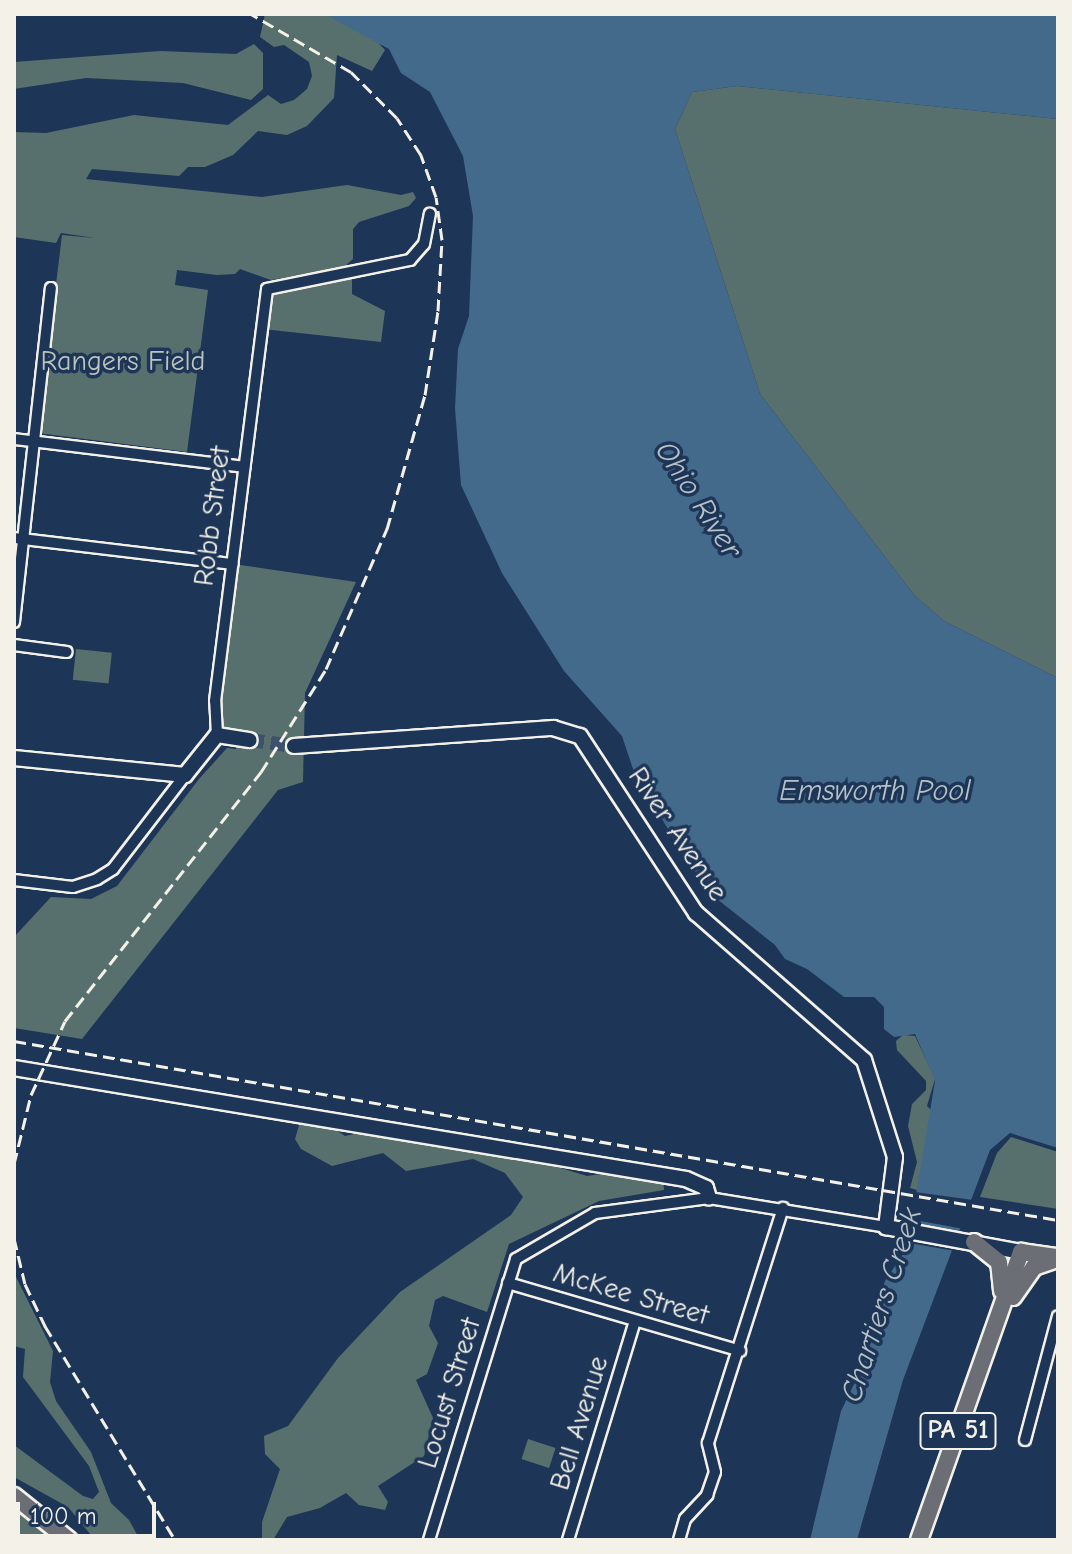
<!DOCTYPE html>
<style>
body{margin:0}
#map{position:relative;width:1072px;height:1554px;overflow:hidden;background:#1d3557;font-family:"Comic Neue",sans-serif}
div>[style]{position:absolute}
.green>*{inset:0;background:#58706d;transform-origin:0 0}
.water>*{inset:0;background:#436a8a}
.pier>*{inset:0;background:#1d3557;transform-origin:0 0}
.secondary-tunnel>*{height:14px;margin-top:-7px;transform-origin:0;background:repeating-linear-gradient(90deg,#3d516d 0 14px,transparent 0 21px)}
.roads{filter:drop-shadow(2px 0 #f4f1e8) drop-shadow(-2px 0 #f4f1e8) drop-shadow(0 2px #f4f1e8) drop-shadow(0 -2px #f4f1e8)}
.street>*{height:10px;margin:-5px;padding:0 5px;transform-origin:5px;border-radius:5px;background:#1d3557}
.secondary>*{height:14px;margin:-7px;padding:0 7px;transform-origin:7px;border-radius:7px;background:#1d3557}
.primary>*{height:16px;margin:-8px;padding:0 8px;transform-origin:8px;border-radius:8px;background:#6b6f75}
.rail>*{height:3px;margin-top:-1.5px;transform-origin:0;background:repeating-linear-gradient(90deg,#f4f1e8 0 12px,transparent 0 18px)}
span{translate:-50% -50%;white-space:nowrap;text-align:center;line-height:1.15;-webkit-text-stroke:7px #1d3557;paint-order:stroke}
.shield-label span{padding:2px 6px;background:#1d3557;border:2px solid;border-radius:6px;-webkit-text-stroke-width:0}
.shield-label{font-size:26px;color:#f4f1e8;font-weight:700}
.park-label{font-size:28px;color:#bdc4bd}
.street-label{font-size:28px;color:#f4f1e8}
.water-label{font-size:30px;color:#b6c2c7;font-style:italic}
.frame{position:absolute;inset:0;border:16px solid #f4f1e8;pointer-events:none}
.scale{position:absolute;left:16px;top:1502px;width:140px;height:36px;box-sizing:border-box;border:4px solid #f4f1e8;border-top:0;padding-left:10px;font-size:24px;line-height:28px;white-space:nowrap;color:#f4f1e8;-webkit-text-stroke:6px #1d3557;paint-order:stroke}
</style>
<div id="map">
<div class="green">
<div style="clip-path:polygon(265px 14px,330px 14px,370px 34px,385px 50px,372px 71px,337px 55px,334px 98px,307px 126px,287px 135px,258px 131px,233px 155px,205px 167px,188px 167px,179px 176px,92px 169px,86px 179px,262px 197px,347px 185px,401px 195px,413px 192px,416px 198px,409px 206px,359px 222px,353px 229px,353px 259px,344px 267px,271px 280px,240px 269px,235px 274px,217px 275px,177px 270px,175px 285px,208px 290px,187px 452px,38px 433px,62px 235px,95px 238px,61px 233px,56px 243px,14px 237px,14px 132px,46px 133px,134px 115px,228px 125px,268px 95px,281px 104px,294px 100px,307px 89px,312px 76px,309px 62px,284px 45px,274px 47px,260px 37px)"></div>
<div style="clip-path:polygon(254px 44px,263px 53px,263px 89px,251px 100px,183px 83px,86px 78px,14px 89px,14px 62px,160px 51px,236px 54px)"></div>
<div style="clip-path:polygon(737px 86px,1058px 119px,1058px 678px,944px 621px,915px 596px,760px 394px,675px 129px,692px 92px)"></div>
<div style="clip-path:polygon(352px 274px,352px 294px,385px 311px,381px 342px,263px 329px,268px 290px)"></div>
<div style="clip-path:polygon(233px 564px,356px 582px,305px 693px,303px 782px,278px 790px,82px 1039px,14px 1028px,14px 937px,51px 897px,91px 899px,117px 886px,199px 779px,227px 748px,236px 749px,239px 732px,217px 728px)"></div>
<div style="left:76px;top:649px;width:36px;height:31px;rotate:6deg"></div>
<div style="clip-path:polygon(903px 1035px,915px 1036px,935px 1079px,927px 1106px,935px 1114px,917px 1190px,910px 1188px,917px 1162px,908px 1126px,912px 1104px,926px 1090px,926px 1081px,897px 1050px,896px 1041px)"></div>
<div style="clip-path:polygon(300px 1122px,332px 1127px,345px 1136px,377px 1129px,498px 1149px,587px 1176px,622px 1171px,663px 1177px,664px 1190px,599px 1201px,509px 1244px,487px 1312px,443px 1296px,435px 1300px,429px 1326px,438px 1343px,427px 1374px,416px 1380px,433px 1418px,424px 1456px,378px 1486px,388px 1502px,385px 1510px,359px 1505px,346px 1493px,320px 1508px,287px 1517px,273px 1540px,262px 1540px,262px 1522px,280px 1469px,265px 1454px,264px 1436px,288px 1426px,338px 1358px,400px 1292px,511px 1215px,523px 1197px,505px 1173px,473px 1159px,406px 1171px,383px 1153px,332px 1166px,301px 1149px,295px 1139px)"></div>
<div style="clip-path:polygon(1011px 1137px,1058px 1152px,1058px 1209px,980px 1197px,997px 1153px)"></div>
<div style="clip-path:polygon(14px 1273px,53px 1351px,50px 1382px,56px 1401px,91px 1452px,111px 1503px,129px 1520px,140px 1540px,95px 1540px,68px 1507px,14px 1477px,14px 1445px,83px 1496px,93px 1499px,99px 1492px,89px 1466px,23px 1377px,25px 1349px,14px 1346px)"></div>
<div style="left:528px;top:1439px;width:29px;height:21px;rotate:18deg"></div>
<div style="clip-path:polygon(14px 1507px,39px 1526px,56px 1540px,14px 1540px)"></div>
</div>
<div class="water">
<div style="clip-path:polygon(324px 14px,1058px 14px,1058px 119px,737px 86px,692px 92px,675px 129px,760px 394px,915px 596px,944px 621px,1058px 678px,1058px 1148px,1010px 1133px,990px 1150px,903px 1380px,857px 1540px,810px 1540px,841px 1411px,857px 1378px,885px 1281px,907px 1248px,935px 1081px,915px 1034px,894px 1037px,884px 1029px,884px 1007px,874px 997px,844px 997px,807px 969px,785px 959px,775px 945px,717px 899px,687px 862px,633px 769px,622px 736px,564px 671px,502px 573px,461px 485px,455px 408px,458px 349px,469px 316px,473px 216px,463px 156px,430px 92px,401px 73px,389px 49px)"></div>
</div>
<div class="pier">
<div style="clip-path:polygon(915px 1192px,973px 1200px,964px 1229px,909px 1219px)"></div>
<div style="left:911px;top:1223px;width:54px;height:20px;rotate:10deg"></div>
</div>
<div class="secondary-tunnel">
<div style="left:250px;top:740px;width:44px;rotate:7.8deg"></div>
</div>
<div class="roads">
<div class="street">
<div style="left:14px;top:439px;width:232px;rotate:6.9deg"></div>
<div style="left:14px;top:538px;width:220px;rotate:6.8deg"></div>
<div style="left:14px;top:622px;width:336px;rotate:-83.7deg"></div>
<div style="left:14px;top:645px;width:53px;rotate:7.5deg"></div>
<div style="left:217px;top:735px;width:34px;rotate:-93deg"></div>
<div style="left:215px;top:701px;width:415px;rotate:-82.8deg"></div>
<div style="left:267px;top:289px;width:146px;rotate:-11.5deg"></div>
<div style="left:410px;top:260px;width:21px;rotate:-49deg"></div>
<div style="left:424px;top:244px;width:31px;rotate:-79deg"></div>
<div style="left:14px;top:880px;width:59px;rotate:6.8deg"></div>
<div style="left:73px;top:887px;width:25px;rotate:-18deg"></div>
<div style="left:97px;top:879px;width:19px;rotate:-32deg"></div>
<div style="left:113px;top:869px;width:118px;rotate:-52.5deg"></div>
<div style="left:508px;top:1283px;width:242px;rotate:16.3deg"></div>
<div style="left:1025px;top:1440px;width:128px;rotate:-75.1deg"></div>
<div style="left:429px;top:1540px;width:294px;rotate:-72.8deg"></div>
<div style="left:516px;top:1259px;width:91px;rotate:-30.2deg"></div>
<div style="left:595px;top:1213px;width:115px;rotate:-7.5deg"></div>
<div style="left:709px;top:1198px;width:179px;rotate:9.3deg"></div>
<div style="left:568px;top:1540px;width:229px;rotate:-73deg"></div>
<div style="left:679px;top:1540px;width:22px;rotate:-74deg"></div>
<div style="left:685px;top:1519px;width:33px;rotate:-47deg"></div>
<div style="left:707px;top:1495px;width:24px;rotate:-71deg"></div>
<div style="left:715px;top:1472px;width:30px;rotate:-104deg"></div>
<div style="left:708px;top:1443px;width:247px;rotate:-72.3deg"></div>
</div>
<div class="secondary">
<div style="left:294px;top:746px;width:260px;rotate:-4deg"></div>
<div style="left:553px;top:728px;width:28px;rotate:17deg"></div>
<div style="left:580px;top:736px;width:212px;rotate:56.8deg"></div>
<div style="left:696px;top:913px;width:223px;rotate:41.2deg"></div>
<div style="left:864px;top:1060px;width:102px;rotate:72.3deg"></div>
<div style="left:895px;top:1157px;width:71px;rotate:97.3deg"></div>
<div style="left:886px;top:1227px;width:137px;rotate:10.5deg"></div>
<div style="left:14px;top:758px;width:172px;rotate:5.7deg"></div>
<div style="left:185px;top:775px;width:51px;rotate:-51.3deg"></div>
<div style="left:217px;top:735px;width:33px;rotate:9deg"></div>
<div style="left:14px;top:1068px;width:681px;rotate:9.38deg"></div>
<div style="left:686px;top:1179px;width:22px;rotate:24deg"></div>
<div style="left:706px;top:1188px;width:10px;rotate:73deg"></div>
</div>
<div class="primary">
<div style="left:974px;top:1242px;width:32px;rotate:39deg"></div>
<div style="left:999px;top:1262px;width:29px;rotate:84deg"></div>
<div style="left:1013px;top:1297px;width:37px;rotate:-55deg"></div>
<div style="left:1034px;top:1267px;width:24px;rotate:-19deg"></div>
<div style="left:14px;top:1496px;width:70px;rotate:38.7deg"></div>
<div style="left:919px;top:1540px;width:306px;rotate:-70.5deg"></div>
<div style="left:1021px;top:1252px;width:37px;rotate:8deg"></div>
</div>
</div>
<div class="rail">
<div style="left:14px;top:1041px;width:1059px;rotate:9.73deg"></div>
<div style="left:14px;top:1164px;width:71px;rotate:-76.2deg"></div>
<div style="left:31px;top:1095px;width:81px;rotate:-65.3deg"></div>
<div style="left:65px;top:1021px;width:317px;rotate:-51.8deg"></div>
<div style="left:261px;top:772px;width:122px;rotate:-57.7deg"></div>
<div style="left:326px;top:669px;width:153px;rotate:-66.5deg"></div>
<div style="left:387px;top:529px;width:139px;rotate:-74.2deg"></div>
<div style="left:425px;top:395px;width:85px;rotate:-81.2deg"></div>
<div style="left:438px;top:311px;width:71px;rotate:-86.8deg"></div>
<div style="left:442px;top:240px;width:43px;rotate:-97.9deg"></div>
<div style="left:436px;top:197px;width:45px;rotate:-109.7deg"></div>
<div style="left:421px;top:155px;width:44px;rotate:-123deg"></div>
<div style="left:397px;top:118px;width:65px;rotate:-135deg"></div>
<div style="left:351px;top:72px;width:116px;rotate:-149.9deg"></div>
<div style="left:14px;top:1238px;width:47px;rotate:76.6deg"></div>
<div style="left:25px;top:1284px;width:47px;rotate:64.5deg"></div>
<div style="left:45px;top:1326px;width:250px;rotate:58.7deg"></div>
</div>
<div class="shield-label">
<span style="left:958px;top:1431px">PA 51</span>
</div>
<div class="park-label">
<span style="left:123px;top:361px">Rangers Field</span>
</div>
<div class="street-label">
<span style="left:212px;top:516px;rotate:-83deg">Robb Street</span>
<span style="left:678px;top:834px;rotate:56deg">River Avenue</span>
<span style="left:631px;top:1294px;rotate:16deg">McKee Street</span>
<span style="left:449px;top:1393px;rotate:-73deg">Locust Street</span>
<span style="left:579px;top:1423px;rotate:-73deg">Bell Avenue</span>
</div>
<div class="water-label">
<span style="left:698px;top:500px;rotate:57deg">Ohio River</span>
<span style="left:875px;top:791px">Emsworth Pool</span>
<span style="left:882px;top:1305px;rotate:-72deg">Chartiers Creek</span>
</div>
<div class="frame"></div>
<div class="scale">100 m</div>
</div>
